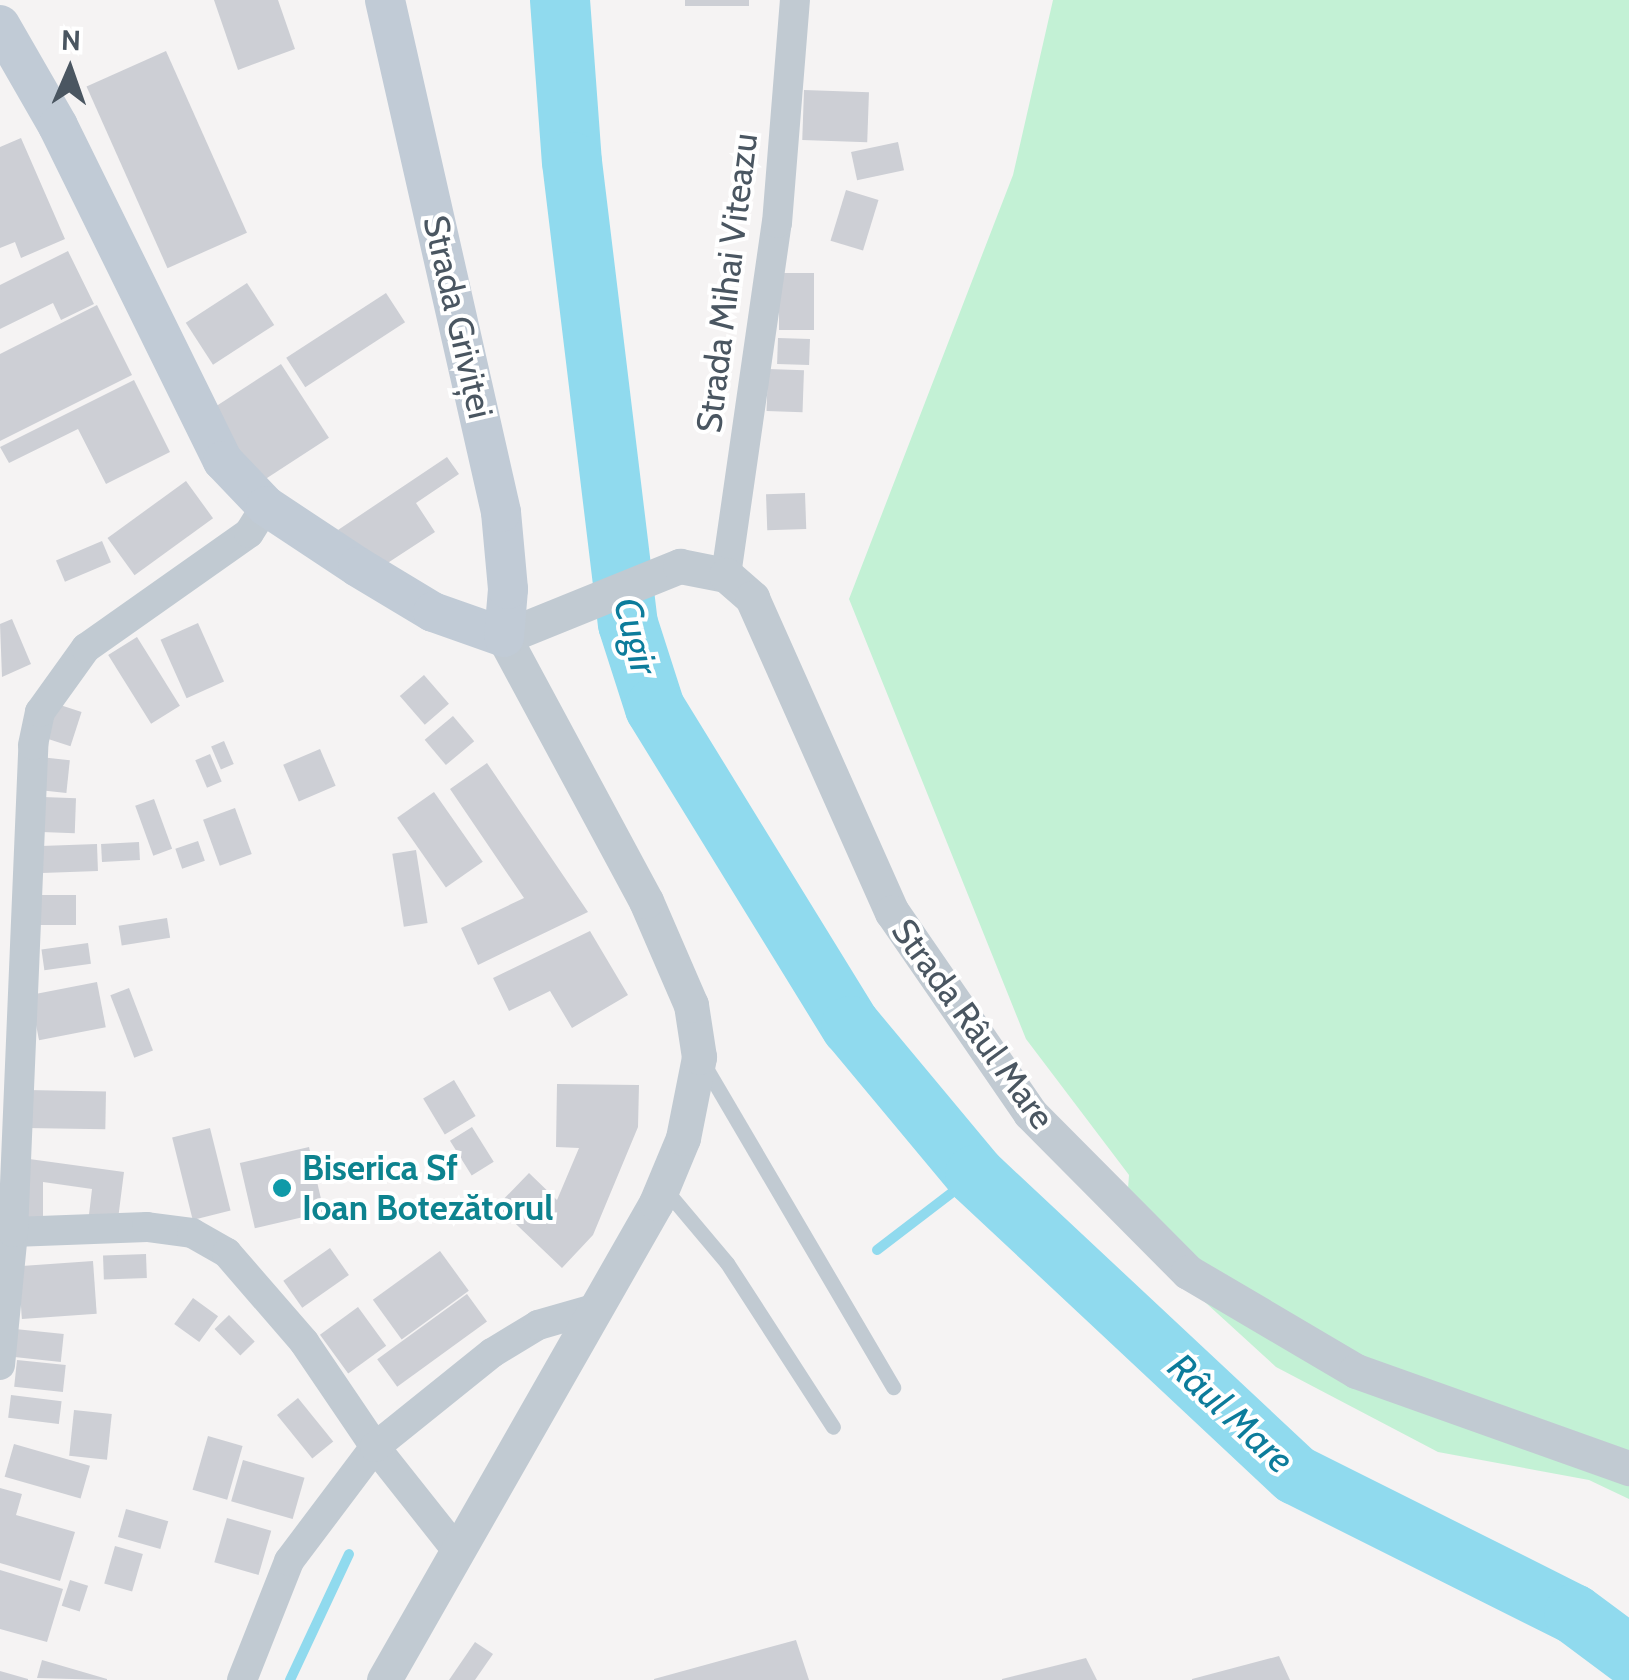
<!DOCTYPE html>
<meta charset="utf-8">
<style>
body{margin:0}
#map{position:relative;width:1629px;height:1680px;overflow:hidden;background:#f5f3f3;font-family:Cabin,sans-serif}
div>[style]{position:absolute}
.green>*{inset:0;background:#c3f1d5}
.stream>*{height:10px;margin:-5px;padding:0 5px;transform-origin:5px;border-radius:5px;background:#90daee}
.river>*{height:60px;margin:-30px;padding:0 30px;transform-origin:30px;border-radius:30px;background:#90daee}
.building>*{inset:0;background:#cdcfd5;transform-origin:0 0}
.service>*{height:15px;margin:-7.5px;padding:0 7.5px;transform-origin:7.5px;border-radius:7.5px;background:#c1cad2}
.minor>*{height:30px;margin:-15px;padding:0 15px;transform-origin:15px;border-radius:15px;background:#c1cad2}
.tertiary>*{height:35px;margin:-17.5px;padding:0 17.5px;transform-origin:17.5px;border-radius:17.5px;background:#c1cad2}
.secondary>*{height:40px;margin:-20px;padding:0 20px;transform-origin:20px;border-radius:20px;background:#c1cbd6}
.dots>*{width:28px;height:28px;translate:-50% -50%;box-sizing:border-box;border:5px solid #fff;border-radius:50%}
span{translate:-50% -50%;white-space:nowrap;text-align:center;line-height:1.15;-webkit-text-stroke:8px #fff;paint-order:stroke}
.street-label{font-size:35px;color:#4a5661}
.culture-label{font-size:35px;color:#0d838f;font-weight:700}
.left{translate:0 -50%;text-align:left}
.water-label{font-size:38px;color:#0c7c9b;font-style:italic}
.north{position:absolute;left:20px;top:20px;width:100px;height:100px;-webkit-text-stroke:8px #fff;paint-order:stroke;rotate:2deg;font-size:28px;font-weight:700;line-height:40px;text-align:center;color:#4a5661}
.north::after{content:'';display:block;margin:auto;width:35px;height:45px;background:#4a5661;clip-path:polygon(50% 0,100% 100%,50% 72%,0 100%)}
</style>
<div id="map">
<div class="green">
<div style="clip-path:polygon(1053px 0,1629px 0,1629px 1499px,1589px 1480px,1438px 1452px,1276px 1367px,1125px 1229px,1129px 1175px,1026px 1039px,849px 599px,1013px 175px)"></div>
</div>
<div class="stream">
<div style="left:877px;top:1250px;width:123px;rotate:-37.4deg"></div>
<div style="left:290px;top:1680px;width:139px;rotate:-64.9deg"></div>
</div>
<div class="river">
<div style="left:560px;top:0;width:162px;rotate:85.8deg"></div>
<div style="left:572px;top:162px;width:465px;rotate:83.1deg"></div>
<div style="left:628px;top:624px;width:88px;rotate:72.2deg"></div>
<div style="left:655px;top:708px;width:374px;rotate:58.4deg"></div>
<div style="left:851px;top:1026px;width:194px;rotate:50.2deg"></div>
<div style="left:975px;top:1175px;width:439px;rotate:43.1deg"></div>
<div style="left:1296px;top:1475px;width:311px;rotate:26.6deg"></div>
<div style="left:1574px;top:1614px;width:69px;rotate:36.7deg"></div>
</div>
<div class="building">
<div style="clip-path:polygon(214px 0,278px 0,295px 49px,238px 70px)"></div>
<div style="left:685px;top:0;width:64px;height:6px"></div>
<div style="left:166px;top:51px;width:199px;height:87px;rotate:66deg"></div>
<div style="left:804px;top:90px;width:65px;height:50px;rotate:2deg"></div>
<div style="clip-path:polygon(21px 138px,65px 239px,21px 258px,15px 242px,0 248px,0 147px)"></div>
<div style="left:898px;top:142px;width:29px;height:48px;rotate:78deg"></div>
<div style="left:846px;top:190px;width:34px;height:53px;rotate:17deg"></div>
<div style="clip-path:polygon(68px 251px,94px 304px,61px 320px,53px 303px,0 329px,0 285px)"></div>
<div style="left:779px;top:273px;width:35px;height:57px"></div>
<div style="left:247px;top:283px;width:50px;height:73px;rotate:57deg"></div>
<div style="left:386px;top:293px;width:35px;height:119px;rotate:57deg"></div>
<div style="clip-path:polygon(97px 305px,132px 375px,0 441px,0 354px)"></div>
<div style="left:778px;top:338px;width:32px;height:26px;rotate:2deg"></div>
<div style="left:281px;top:364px;width:88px;height:88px;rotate:57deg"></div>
<div style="left:768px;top:369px;width:36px;height:42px;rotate:2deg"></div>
<div style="clip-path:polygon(134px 380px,170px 452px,106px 484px,78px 429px,9px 463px,0 447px)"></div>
<div style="clip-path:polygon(447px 457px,459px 474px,416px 503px,435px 532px,383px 566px,338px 530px)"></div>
<div style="left:186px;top:481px;width:46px;height:97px;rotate:54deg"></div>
<div style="left:805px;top:493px;width:36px;height:39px;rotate:88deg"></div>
<div style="left:102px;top:541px;width:23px;height:50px;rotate:67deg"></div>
<div style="clip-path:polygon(12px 619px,31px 664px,2px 677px,0 624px)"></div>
<div style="left:198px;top:623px;width:64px;height:41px;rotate:66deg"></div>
<div style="left:137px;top:637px;width:81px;height:34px;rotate:58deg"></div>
<div style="left:424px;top:675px;width:38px;height:32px;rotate:49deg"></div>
<div style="left:54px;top:703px;width:29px;height:36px;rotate:18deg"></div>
<div style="left:453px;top:716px;width:33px;height:37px;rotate:50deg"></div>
<div style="left:224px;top:741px;width:25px;height:14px;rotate:67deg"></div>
<div style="left:320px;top:749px;width:40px;height:40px;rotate:67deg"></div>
<div style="left:210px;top:754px;width:30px;height:16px;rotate:67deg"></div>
<div style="left:40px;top:757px;width:30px;height:33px;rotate:6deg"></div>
<div style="clip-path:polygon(487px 763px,588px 912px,478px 965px,461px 928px,524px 898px,450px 789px)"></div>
<div style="left:434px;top:792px;width:85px;height:45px;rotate:55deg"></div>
<div style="left:43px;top:797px;width:33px;height:35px;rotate:2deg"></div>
<div style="left:154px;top:799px;width:53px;height:20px;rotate:70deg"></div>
<div style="left:235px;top:808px;width:49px;height:34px;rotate:70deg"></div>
<div style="left:198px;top:841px;width:21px;height:24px;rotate:71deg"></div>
<div style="left:139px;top:842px;width:18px;height:38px;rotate:87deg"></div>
<div style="left:97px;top:844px;width:27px;height:63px;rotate:88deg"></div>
<div style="left:416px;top:850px;width:74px;height:24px;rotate:81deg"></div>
<div style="left:36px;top:895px;width:40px;height:30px"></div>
<div style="left:167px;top:918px;width:20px;height:49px;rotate:81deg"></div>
<div style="clip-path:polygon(590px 931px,628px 995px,572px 1028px,550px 991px,509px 1011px,493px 978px)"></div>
<div style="left:88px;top:943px;width:21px;height:47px;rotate:82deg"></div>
<div style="left:97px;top:982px;width:46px;height:68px;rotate:79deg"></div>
<div style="left:129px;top:988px;width:67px;height:20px;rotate:69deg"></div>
<div style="left:454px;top:1080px;width:42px;height:36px;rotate:59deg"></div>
<div style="clip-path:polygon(557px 1084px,639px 1085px,638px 1127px,593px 1235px,562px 1268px,497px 1206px,529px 1173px,557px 1200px,579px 1148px,556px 1147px)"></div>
<div style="left:27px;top:1090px;width:79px;height:38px;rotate:1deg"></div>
<div style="left:472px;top:1127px;width:41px;height:26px;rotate:58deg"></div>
<div style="left:210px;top:1128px;width:85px;height:39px;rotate:76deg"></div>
<div style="left:309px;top:1147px;width:67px;height:71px;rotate:77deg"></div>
<div style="clip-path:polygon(22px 1158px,124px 1172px,117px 1227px,88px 1223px,92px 1189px,43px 1182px,43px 1219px,21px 1219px)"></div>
<div style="left:330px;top:1248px;width:33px;height:57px;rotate:55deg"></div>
<div style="left:440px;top:1251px;width:49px;height:83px;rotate:54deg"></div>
<div style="left:146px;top:1254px;width:24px;height:43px;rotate:88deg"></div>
<div style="left:93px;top:1261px;width:53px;height:75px;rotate:86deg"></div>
<div style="left:467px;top:1294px;width:34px;height:111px;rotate:54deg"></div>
<div style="left:193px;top:1298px;width:31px;height:32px;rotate:36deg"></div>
<div style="left:358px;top:1307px;width:48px;height:47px;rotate:54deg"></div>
<div style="left:229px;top:1315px;width:37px;height:20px;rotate:46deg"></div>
<div style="left:15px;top:1329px;width:49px;height:28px;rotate:6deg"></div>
<div style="left:17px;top:1360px;width:49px;height:27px;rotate:6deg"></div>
<div style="left:11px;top:1395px;width:51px;height:23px;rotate:7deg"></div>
<div style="left:298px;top:1398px;width:56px;height:27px;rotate:51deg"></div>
<div style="left:74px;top:1410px;width:38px;height:46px;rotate:6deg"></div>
<div style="left:208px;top:1436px;width:36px;height:56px;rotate:16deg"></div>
<div style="left:14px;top:1444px;width:79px;height:34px;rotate:16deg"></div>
<div style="left:243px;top:1460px;width:64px;height:43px;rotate:16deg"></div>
<div style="clip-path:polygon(0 1488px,22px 1494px,16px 1515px,75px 1532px,60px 1581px,0 1563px)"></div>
<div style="left:126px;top:1509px;width:44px;height:29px;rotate:16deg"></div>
<div style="left:227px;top:1518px;width:46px;height:46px;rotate:16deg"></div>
<div style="left:115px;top:1546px;width:29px;height:39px;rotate:16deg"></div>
<div style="clip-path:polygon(0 1570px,63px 1589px,47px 1642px,0 1629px)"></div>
<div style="left:70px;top:1580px;width:19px;height:27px;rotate:18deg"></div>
<div style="clip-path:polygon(796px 1640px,809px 1680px,654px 1680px,654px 1679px)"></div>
<div style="clip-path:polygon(475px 1642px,493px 1654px,475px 1680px,449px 1680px)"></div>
<div style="clip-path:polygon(1279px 1656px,1290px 1680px,1192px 1680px,1192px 1679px)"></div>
<div style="clip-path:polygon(1086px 1658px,1097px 1680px,1002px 1680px,1002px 1679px)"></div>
<div style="clip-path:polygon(42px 1660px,107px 1679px,107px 1680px,37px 1678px)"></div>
<div style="clip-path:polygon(0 1671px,28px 1679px,28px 1680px,0 1680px)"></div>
</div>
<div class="service">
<div style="left:703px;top:1063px;width:376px;rotate:59.6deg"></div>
<div style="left:663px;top:1187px;width:99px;rotate:49.9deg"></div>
<div style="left:727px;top:1263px;width:195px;rotate:57.1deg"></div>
</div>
<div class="minor">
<div style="left:726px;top:575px;width:356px;rotate:-81.8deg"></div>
<div style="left:777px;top:223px;width:224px;rotate:-85.4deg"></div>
<div style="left:13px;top:1232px;width:134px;rotate:-2.1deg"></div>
<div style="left:147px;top:1227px;width:45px;rotate:7.6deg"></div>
<div style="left:192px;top:1233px;width:40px;rotate:29.7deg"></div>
<div style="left:227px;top:1253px;width:118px;rotate:49.1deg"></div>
<div style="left:304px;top:1342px;width:127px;rotate:55.9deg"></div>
<div style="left:375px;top:1447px;width:129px;rotate:51.6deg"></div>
<div style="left:0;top:1365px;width:134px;rotate:-84.4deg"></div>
<div style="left:13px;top:1232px;width:487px;rotate:-87.6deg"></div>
<div style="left:33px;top:745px;width:34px;rotate:-78deg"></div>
<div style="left:40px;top:712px;width:79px;rotate:-54.3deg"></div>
<div style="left:86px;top:648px;width:199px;rotate:-35.2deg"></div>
<div style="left:249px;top:533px;width:32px;rotate:-58deg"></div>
<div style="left:242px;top:1680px;width:128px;rotate:-68.4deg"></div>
<div style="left:289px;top:1561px;width:143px;rotate:-53deg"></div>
<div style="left:375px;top:1447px;width:150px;rotate:-38.8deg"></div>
<div style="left:492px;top:1353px;width:54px;rotate:-31.3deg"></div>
<div style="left:538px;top:1325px;width:61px;rotate:-16.1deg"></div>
</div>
<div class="tertiary">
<div style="left:384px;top:1680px;width:549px;rotate:-60.31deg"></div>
<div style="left:656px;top:1203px;width:70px;rotate:-67.4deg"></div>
<div style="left:683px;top:1138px;width:83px;rotate:-78.8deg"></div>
<div style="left:699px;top:1057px;width:53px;rotate:-98.7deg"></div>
<div style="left:691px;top:1005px;width:113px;rotate:-113.4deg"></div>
<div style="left:646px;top:901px;width:300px;rotate:-118.3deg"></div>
<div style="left:504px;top:637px;width:190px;rotate:-22deg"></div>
<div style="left:680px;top:566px;width:47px;rotate:11.1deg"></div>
<div style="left:726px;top:575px;width:35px;rotate:41deg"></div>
<div style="left:752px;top:598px;width:344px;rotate:66deg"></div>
<div style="left:892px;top:912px;width:244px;rotate:55.5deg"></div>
<div style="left:1030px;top:1113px;width:224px;rotate:45.2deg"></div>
<div style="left:1188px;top:1272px;width:195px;rotate:30.5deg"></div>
<div style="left:1356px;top:1371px;width:290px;rotate:19.6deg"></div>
</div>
<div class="secondary">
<div style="left:0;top:25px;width:116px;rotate:60.1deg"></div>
<div style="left:58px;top:126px;width:373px;rotate:63.8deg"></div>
<div style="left:223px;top:461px;width:62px;rotate:46.3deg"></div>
<div style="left:266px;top:506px;width:110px;rotate:33.5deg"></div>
<div style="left:358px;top:567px;width:87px;rotate:31deg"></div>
<div style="left:433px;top:612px;width:75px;rotate:19.4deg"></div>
<div style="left:504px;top:637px;width:48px;rotate:-85.2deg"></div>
<div style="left:508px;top:589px;width:77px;rotate:-95.2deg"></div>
<div style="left:501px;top:512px;width:525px;rotate:-102.77deg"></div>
</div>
<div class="dots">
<div style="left:282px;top:1188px;background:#0f9aa8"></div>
</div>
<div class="street-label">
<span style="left:727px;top:283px;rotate:-83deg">Strada Mihai Viteazu</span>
<span style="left:458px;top:317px;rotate:77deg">Strada Griviței</span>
<span style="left:973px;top:1024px;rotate:54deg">Strada Râul Mare</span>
</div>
<div class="culture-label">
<span class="left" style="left:302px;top:1188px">Biserica Sf<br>Ioan Botezătorul</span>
</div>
<div class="water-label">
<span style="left:636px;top:636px;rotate:76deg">Cugir</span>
<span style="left:1231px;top:1413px;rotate:43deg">Râul Mare</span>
</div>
<div class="north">N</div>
</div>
